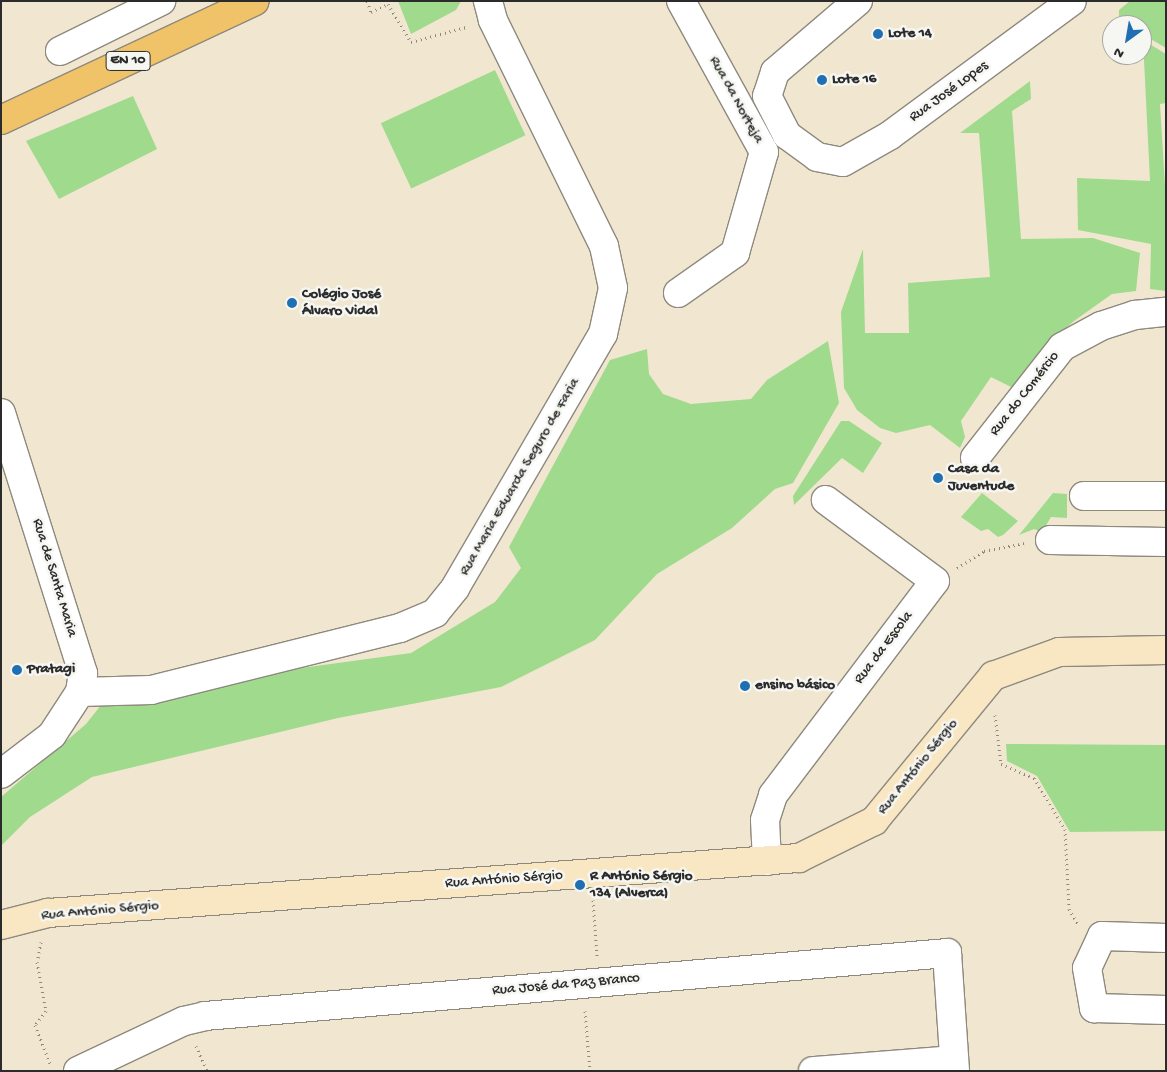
<!DOCTYPE html>
<meta charset="utf-8">
<style>
body{margin:0}
#map{position:relative;width:1167px;height:1072px;overflow:hidden;background:#f1e7d0;font-family:"Gochi Hand",sans-serif}
div>[style]{position:absolute}
.green>*{inset:0;background:#a0da8d;transform-origin:0 0}
.path>*{height:3px;margin-top:-1.5px;transform-origin:0;background:repeating-linear-gradient(90deg,#8e897e 0 1px,transparent 0 5px)}
.roads{filter:drop-shadow(1px 0 #8e897e) drop-shadow(-1px 0 #8e897e) drop-shadow(0 1px #8e897e) drop-shadow(0 -1px #8e897e)}
.street>*{height:28px;margin:-14px;padding:0 14px;transform-origin:14px;border-radius:14px;background:#fff}
.secondary>*{height:28px;margin:-14px;padding:0 14px;transform-origin:14px;border-radius:14px;background:#f9e7c3}
.primary>*{height:28px;margin:-14px;padding:0 14px;transform-origin:14px;border-radius:14px;background:#f0c369}
.dots>*{width:14px;height:14px;translate:-50% -50%;box-sizing:border-box;border:2px solid #f6f6f2;border-radius:50%}
span{translate:-50% -50%;white-space:nowrap;text-align:center;line-height:1.15;-webkit-text-stroke:5px #f6f6f2;paint-order:stroke}
.shield-label span{padding:1px 4px;background:#f6f6f2;border:1px solid;border-radius:4px;-webkit-text-stroke-width:0}
.shield-label{font-size:14px;color:#2b2b2b;font-weight:700}
.poi-label{font-size:15px;color:#2b2b2b;font-weight:700}
.left{translate:0 -50%;text-align:left}
.street-label{font-size:15px;color:#2b2b2b}
.frame{position:absolute;inset:0;border:2px solid #2b2b2b;pointer-events:none}
.north{position:absolute;left:1102px;top:15px;width:50px;height:50px;box-sizing:border-box;background:#f6f6f2;border:1px solid #a5a5a2;border-radius:50%;rotate:212deg;font-size:14px;font-weight:700;line-height:20px;text-align:center;color:#2b2b2b}
.north::after{content:'';display:block;margin:auto;width:18px;height:22px;background:#1f6fb2;clip-path:polygon(50% 0,100% 100%,50% 72%,0 100%)}
</style>
<div id="map">
<div class="green">
<div style="clip-path:polygon(398px 1px,461px 1px,456px 10px,411px 34px)"></div>
<div style="clip-path:polygon(1130px 1px,1166px 1px,1166px 48px,1142px 34px,1142px 25px,1119px 25px,1119px 10px)"></div>
<div style="clip-path:polygon(1143px 40px,1166px 54px,1166px 103px,1160px 104px,1166px 202px,1166px 291px,1150px 289px,1151px 244px,1078px 230px,1077px 178px,1150px 181px)"></div>
<div style="left:495px;top:70px;width:72px;height:126px;rotate:65deg"></div>
<div style="clip-path:polygon(1030px 81px,1031px 99px,1012px 111px,1021px 239px,1093px 238px,1140px 253px,1136px 291px,1112px 294px,1074px 321px,1047px 344px,1013px 388px,991px 377px,961px 421px,965px 437px,960px 448px,930px 425px,896px 433px,880px 428px,857px 410px,844px 388px,841px 312px,863px 249px,865px 333px,909px 333px,908px 283px,990px 277px,979px 133px,960px 133px)"></div>
<div style="clip-path:polygon(133px 96px,157px 149px,59px 199px,26px 141px)"></div>
<div style="clip-path:polygon(828px 341px,839px 403px,793px 483px,775px 489px,732px 528px,657px 574px,595px 640px,501px 687px,338px 718px,92px 777px,30px 817px,1px 846px,1px 797px,86px 724px,105px 700px,141px 705px,272px 672px,411px 653px,495px 602px,521px 568px,509px 547px,610px 360px,647px 349px,649px 374px,663px 394px,691px 404px,751px 399px,767px 380px)"></div>
<div style="clip-path:polygon(841px 421px,849px 421px,882px 443px,863px 473px,842px 458px,794px 505px,793px 496px)"></div>
<div style="clip-path:polygon(982px 493px,1018px 521px,1003px 535px,998px 537px,988px 529px,981px 531px,961px 517px)"></div>
<div style="clip-path:polygon(1053px 493px,1067px 494px,1067px 518px,1051px 517px,1042px 532px,1034px 529px,1019px 535px)"></div>
<div style="clip-path:polygon(1006px 744px,1166px 745px,1166px 831px,1070px 832px,1037px 776px,1007px 761px)"></div>
</div>
<div class="path">
<div style="left:367px;top:1px;width:12px;rotate:70deg"></div>
<div style="left:371px;top:12px;width:19px;rotate:-25deg"></div>
<div style="left:388px;top:4px;width:44px;rotate:58.8deg"></div>
<div style="left:411px;top:42px;width:57px;rotate:-15.3deg"></div>
<div style="left:957px;top:568px;width:32px;rotate:-32deg"></div>
<div style="left:984px;top:551px;width:42px;rotate:-11deg"></div>
<div style="left:995px;top:715px;width:49px;rotate:83deg"></div>
<div style="left:1001px;top:764px;width:36px;rotate:23deg"></div>
<div style="left:1034px;top:778px;width:60px;rotate:58.7deg"></div>
<div style="left:1065px;top:829px;width:80px;rotate:87.1deg"></div>
<div style="left:1069px;top:909px;width:17px;rotate:59deg"></div>
<div style="left:593px;top:900px;width:56px;rotate:85.9deg"></div>
<div style="left:41px;top:942px;width:20px;rotate:101deg"></div>
<div style="left:37px;top:962px;width:50px;rotate:79.6deg"></div>
<div style="left:46px;top:1011px;width:18px;rotate:128deg"></div>
<div style="left:35px;top:1025px;width:44px;rotate:68.7deg"></div>
<div style="left:585px;top:1011px;width:60px;rotate:85.2deg"></div>
<div style="left:196px;top:1046px;width:27px;rotate:66deg"></div>
</div>
<div class="roads">
<div class="street">
<div style="left:858px;top:1px;width:109px;rotate:139.5deg"></div>
<div style="left:775px;top:72px;width:25px;rotate:108deg"></div>
<div style="left:767px;top:96px;width:44px;rotate:62.9deg"></div>
<div style="left:787px;top:135px;width:37px;rotate:36deg"></div>
<div style="left:817px;top:157px;width:26px;rotate:11deg"></div>
<div style="left:843px;top:162px;width:53px;rotate:-29.5deg"></div>
<div style="left:889px;top:136px;width:227px;rotate:-36.4deg"></div>
<div style="left:60px;top:51px;width:113px;rotate:-26.3deg"></div>
<div style="left:678px;top:293px;width:70px;rotate:-35.1deg"></div>
<div style="left:735px;top:253px;width:105px;rotate:-74deg"></div>
<div style="left:764px;top:152px;width:172px;rotate:-118.8deg"></div>
<div style="left:1px;top:413px;width:273px;rotate:72.5deg"></div>
<div style="left:83px;top:673px;width:19px;rotate:99deg"></div>
<div style="left:80px;top:692px;width:51px;rotate:123.1deg"></div>
<div style="left:52px;top:735px;width:64px;rotate:142.6deg"></div>
<div style="left:975px;top:458px;width:141px;rotate:-51.9deg"></div>
<div style="left:1062px;top:347px;width:44px;rotate:-28.3deg"></div>
<div style="left:1101px;top:326px;width:36px;rotate:-18deg"></div>
<div style="left:1135px;top:315px;width:31px;rotate:-6deg"></div>
<div style="left:1084px;top:496px;width:82px"></div>
<div style="left:1050px;top:540px;width:116px;rotate:1deg"></div>
<div style="left:80px;top:692px;width:71px;rotate:-1.6deg"></div>
<div style="left:151px;top:690px;width:257px;rotate:-14deg"></div>
<div style="left:400px;top:628px;width:38px;rotate:-23deg"></div>
<div style="left:435px;top:613px;width:32px;rotate:-51deg"></div>
<div style="left:455px;top:588px;width:294px;rotate:-59.8deg"></div>
<div style="left:603px;top:334px;width:47px;rotate:-77.7deg"></div>
<div style="left:613px;top:288px;width:43px;rotate:-102.1deg"></div>
<div style="left:604px;top:246px;width:252px;rotate:-116.2deg"></div>
<div style="left:493px;top:20px;width:20px;rotate:-105deg"></div>
<div style="left:767px;top:861px;width:41px;rotate:-92.8deg"></div>
<div style="left:765px;top:820px;width:26px;rotate:-72deg"></div>
<div style="left:773px;top:795px;width:268px;rotate:-52.9deg"></div>
<div style="left:935px;top:581px;width:136px;rotate:-143.4deg"></div>
<div style="left:1166px;top:938px;width:64px;rotate:-178.2deg"></div>
<div style="left:1102px;top:936px;width:35px;rotate:115deg"></div>
<div style="left:1087px;top:968px;width:41px;rotate:80.1deg"></div>
<div style="left:1094px;top:1008px;width:72px;rotate:1.6deg"></div>
<div style="left:78px;top:1071px;width:117px;rotate:-25.3deg"></div>
<div style="left:184px;top:1021px;width:22px;rotate:-13deg"></div>
<div style="left:205px;top:1016px;width:745px;rotate:-4.85deg"></div>
<div style="left:947px;top:953px;width:118px;rotate:86.1deg"></div>
<div style="left:813px;top:1071px;width:141px;rotate:-4.5deg"></div>
</div>
<div class="secondary">
<div style="left:1px;top:925px;width:49px;rotate:-14.3deg"></div>
<div style="left:48px;top:913px;width:753px;rotate:-4.19deg"></div>
<div style="left:799px;top:858px;width:84px;rotate:-26.3deg"></div>
<div style="left:874px;top:821px;width:188px;rotate:-50.6deg"></div>
<div style="left:993px;top:676px;width:70px;rotate:-20deg"></div>
<div style="left:1059px;top:652px;width:107px;rotate:-1.1deg"></div>
</div>
<div class="primary">
<div style="left:1px;top:120px;width:280px;rotate:-25.1deg"></div>
</div>
</div>
<div class="dots">
<div style="left:878px;top:34px;background:#1f6fb2"></div>
<div style="left:822px;top:80px;background:#1f6fb2"></div>
<div style="left:292px;top:303px;background:#1f6fb2"></div>
<div style="left:938px;top:478px;background:#1f6fb2"></div>
<div style="left:17px;top:670px;background:#1f6fb2"></div>
<div style="left:745px;top:686px;background:#1f6fb2"></div>
<div style="left:580px;top:885px;background:#1f6fb2"></div>
</div>
<div class="shield-label">
<span style="left:128px;top:61px">EN 10</span>
</div>
<div class="poi-label">
<span class="left" style="left:888px;top:34px">Lote 14</span>
<span class="left" style="left:832px;top:80px">Lote 16</span>
<span class="left" style="left:302px;top:303px">Colégio José<br>Álvaro Vidal</span>
<span class="left" style="left:948px;top:478px">Casa da<br>Juventude</span>
<span class="left" style="left:27px;top:670px">Pratagi</span>
<span class="left" style="left:755px;top:686px">ensino básico</span>
<span class="left" style="left:590px;top:885px">R António Sérgio<br>134 (Alverca)</span>
</div>
<div class="street-label">
<span style="left:949px;top:92px;rotate:-36deg">Rua José Lopes</span>
<span style="left:736px;top:100px;rotate:61deg">Rua da Norteja</span>
<span style="left:1025px;top:394px;rotate:-52deg">Rua do Comércio</span>
<span style="left:520px;top:477px;rotate:-60deg">Rua Maria Eduarda Seguro de Faria</span>
<span style="left:54px;top:578px;rotate:73deg">Rua de Santa Maria</span>
<span style="left:884px;top:648px;rotate:-53deg">Rua da Escola</span>
<span style="left:918px;top:767px;rotate:-51deg">Rua António Sérgio</span>
<span style="left:504px;top:880px;rotate:-4deg">Rua António Sérgio</span>
<span style="left:100px;top:911px;rotate:-5deg">Rua António Sérgio</span>
<span style="left:566px;top:985px;rotate:-5deg">Rua José da Paz Branco</span>
</div>
<div class="frame"></div>
<div class="north">N</div>
</div>
